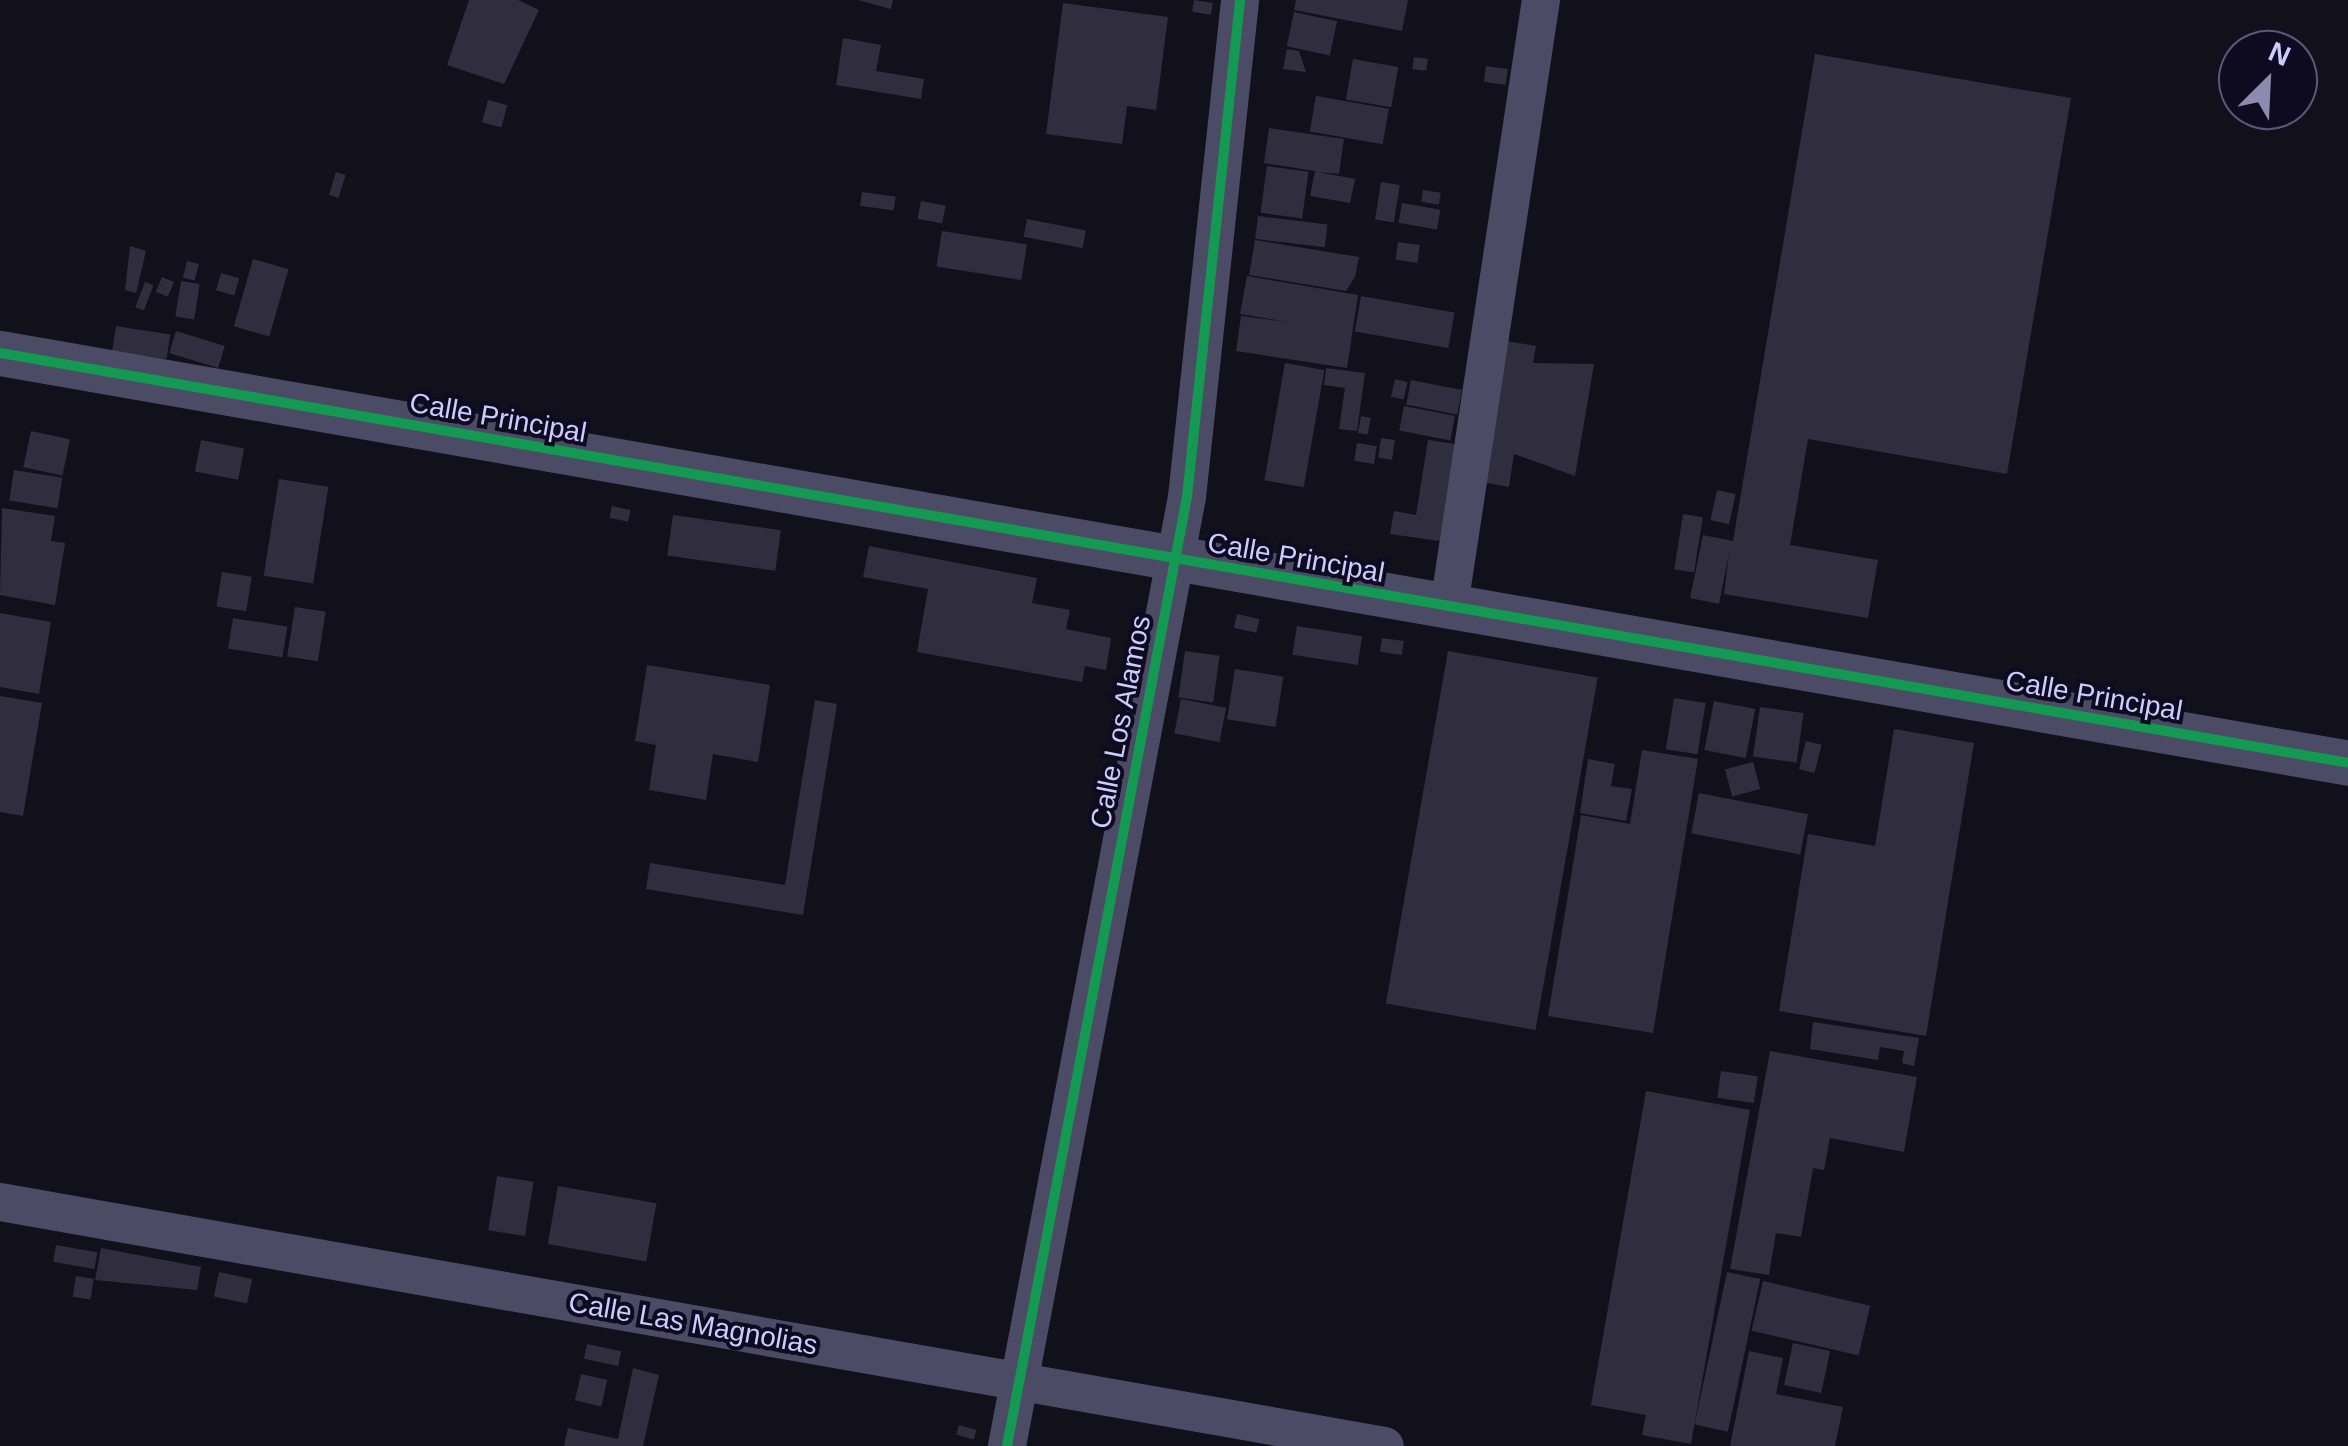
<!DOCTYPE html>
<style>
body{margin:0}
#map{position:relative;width:2348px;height:1446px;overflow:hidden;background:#12101b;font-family:Helvetica,sans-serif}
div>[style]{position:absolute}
.building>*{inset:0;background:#302e3e;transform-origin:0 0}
.minor>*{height:38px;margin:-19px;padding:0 19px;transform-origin:19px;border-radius:19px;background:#4b4b65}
.tertiary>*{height:45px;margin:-22.5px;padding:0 22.5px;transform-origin:22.5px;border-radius:22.5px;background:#4b4b65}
.cycleway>*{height:10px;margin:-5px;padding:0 5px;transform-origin:5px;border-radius:5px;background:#139951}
span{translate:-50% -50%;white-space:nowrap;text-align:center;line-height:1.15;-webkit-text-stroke:8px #0e0b20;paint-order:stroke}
.street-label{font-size:28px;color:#cfcbff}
.north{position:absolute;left:2218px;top:30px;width:100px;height:100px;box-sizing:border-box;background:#0e0b20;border:2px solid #5b5879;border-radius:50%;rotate:24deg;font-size:28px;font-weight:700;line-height:40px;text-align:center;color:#cfcbff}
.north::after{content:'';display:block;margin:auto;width:35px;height:45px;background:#8d8aaf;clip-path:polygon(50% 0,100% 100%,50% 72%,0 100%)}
</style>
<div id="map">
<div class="building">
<div style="clip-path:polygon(469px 0,518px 0,539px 10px,504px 84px,447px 65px)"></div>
<div style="clip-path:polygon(858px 0,893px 0,891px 9px)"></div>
<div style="left:1194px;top:0;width:19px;height:12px;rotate:9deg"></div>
<div style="clip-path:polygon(1296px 0,1408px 0,1402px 31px,1294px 10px)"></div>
<div style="clip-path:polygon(1063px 3px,1168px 17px,1156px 110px,1127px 106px,1122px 144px,1046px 134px)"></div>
<div style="left:1294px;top:12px;width:44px;height:35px;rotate:12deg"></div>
<div style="clip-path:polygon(843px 38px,881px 45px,876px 71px,924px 79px,921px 99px,836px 85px)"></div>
<div style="clip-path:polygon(1287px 49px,1299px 51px,1306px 72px,1283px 69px)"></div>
<div style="clip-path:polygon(1815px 54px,2071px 98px,2007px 474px,1808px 439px,1790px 545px,1878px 560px,1868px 618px,1724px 594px,1729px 553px,1719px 604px,1690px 598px,1703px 535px,1733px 541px)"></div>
<div style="left:1414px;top:57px;width:14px;height:12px;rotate:8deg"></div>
<div style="left:1353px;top:59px;width:46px;height:41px;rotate:10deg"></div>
<div style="left:1486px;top:66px;width:22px;height:16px;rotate:8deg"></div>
<div style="left:1316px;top:96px;width:74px;height:36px;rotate:10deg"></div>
<div style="left:488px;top:100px;width:20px;height:23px;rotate:15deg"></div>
<div style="clip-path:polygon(1269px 128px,1344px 139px,1339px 174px,1318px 172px,1355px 179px,1350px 203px,1310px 196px,1315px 171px,1264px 163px)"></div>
<div style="left:1267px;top:166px;width:42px;height:47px;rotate:8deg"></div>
<div style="left:336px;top:172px;width:10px;height:24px;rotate:17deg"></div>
<div style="left:1381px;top:182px;width:19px;height:38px;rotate:9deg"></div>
<div style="left:1423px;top:190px;width:18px;height:12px;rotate:9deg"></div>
<div style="left:862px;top:192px;width:34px;height:14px;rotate:8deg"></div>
<div style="left:921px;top:201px;width:25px;height:18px;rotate:11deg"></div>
<div style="left:1402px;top:203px;width:39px;height:20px;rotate:10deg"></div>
<div style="left:1258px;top:216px;width:70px;height:23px;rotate:7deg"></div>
<div style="left:1027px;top:219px;width:60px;height:18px;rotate:11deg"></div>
<div style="left:942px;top:231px;width:86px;height:36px;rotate:9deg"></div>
<div style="clip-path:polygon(1255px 240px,1359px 257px,1355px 277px,1346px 291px,1249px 275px)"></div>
<div style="left:1398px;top:242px;width:22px;height:18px;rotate:8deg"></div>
<div style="clip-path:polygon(130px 246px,146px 251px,136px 293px,125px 290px)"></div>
<div style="left:253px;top:259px;width:37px;height:70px;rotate:16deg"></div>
<div style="left:187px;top:261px;width:12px;height:17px;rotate:14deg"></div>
<div style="left:221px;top:273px;width:19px;height:18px;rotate:16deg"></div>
<div style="clip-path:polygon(1247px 276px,1358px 295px,1347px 368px,1236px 351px,1241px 316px,1289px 322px,1240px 314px)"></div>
<div style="left:162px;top:277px;width:13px;height:16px;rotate:23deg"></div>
<div style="left:181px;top:281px;width:19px;height:36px;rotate:9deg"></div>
<div style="left:145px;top:282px;width:9px;height:27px;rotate:21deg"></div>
<div style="left:1361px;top:296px;width:95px;height:36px;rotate:10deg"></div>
<div style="left:116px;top:326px;width:55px;height:25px;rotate:9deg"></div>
<div style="left:176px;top:331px;width:51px;height:23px;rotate:17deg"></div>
<div style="clip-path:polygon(1501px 340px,1536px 346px,1533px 363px,1594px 364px,1575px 476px,1514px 454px,1509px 487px,1477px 481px)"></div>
<div style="left:1285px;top:363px;width:40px;height:119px;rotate:10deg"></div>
<div style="clip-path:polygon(1326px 368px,1365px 373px,1357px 431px,1339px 429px,1345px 388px,1324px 385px)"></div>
<div style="left:1395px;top:379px;width:13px;height:18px;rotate:13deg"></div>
<div style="left:1411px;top:380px;width:52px;height:25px;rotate:11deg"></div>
<div style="left:1404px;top:406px;width:52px;height:25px;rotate:11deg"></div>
<div style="left:1361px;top:416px;width:10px;height:17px;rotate:11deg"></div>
<div style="left:31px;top:431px;width:40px;height:37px;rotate:12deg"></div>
<div style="left:1381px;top:438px;width:14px;height:20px;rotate:8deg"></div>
<div style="left:201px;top:440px;width:44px;height:32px;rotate:11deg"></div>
<div style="clip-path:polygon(1428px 440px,1455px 444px,1440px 541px,1390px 534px,1394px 511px,1416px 515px)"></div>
<div style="left:1357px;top:443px;width:20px;height:18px;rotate:9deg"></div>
<div style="left:14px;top:470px;width:49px;height:31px;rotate:9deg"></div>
<div style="left:279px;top:479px;width:50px;height:98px;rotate:9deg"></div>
<div style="left:1717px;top:490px;width:19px;height:31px;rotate:12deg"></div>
<div style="left:612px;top:506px;width:19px;height:12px;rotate:12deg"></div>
<div style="clip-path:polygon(2px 508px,55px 516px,51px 541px,65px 543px,55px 605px,0 595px)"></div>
<div style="left:1683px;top:514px;width:20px;height:56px;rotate:9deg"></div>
<div style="left:673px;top:515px;width:109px;height:41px;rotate:8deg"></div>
<div style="clip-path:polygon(869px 546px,1037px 578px,1032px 603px,1070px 610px,1066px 629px,1111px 638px,1106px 670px,1085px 666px,1082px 682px,917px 652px,928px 589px,863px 577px)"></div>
<div style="left:222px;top:572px;width:30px;height:35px;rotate:9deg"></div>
<div style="left:295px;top:607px;width:31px;height:50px;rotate:9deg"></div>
<div style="clip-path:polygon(0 613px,51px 622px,39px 694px,0 687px)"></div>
<div style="left:1237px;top:614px;width:23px;height:14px;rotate:13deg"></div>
<div style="left:233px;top:618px;width:55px;height:31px;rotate:9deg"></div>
<div style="left:1297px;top:626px;width:66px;height:29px;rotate:9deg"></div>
<div style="left:1382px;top:638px;width:22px;height:14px;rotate:8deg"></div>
<div style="left:1185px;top:651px;width:35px;height:47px;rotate:8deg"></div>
<div style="left:1448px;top:651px;width:152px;height:358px;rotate:10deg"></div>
<div style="clip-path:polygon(647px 665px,770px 685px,758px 762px,713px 754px,706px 800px,649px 790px,656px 745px,635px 741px)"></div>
<div style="left:1235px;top:669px;width:49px;height:51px;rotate:9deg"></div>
<div style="clip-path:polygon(0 696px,42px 703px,23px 816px,0 812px)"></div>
<div style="left:1674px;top:698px;width:32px;height:52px;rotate:9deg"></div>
<div style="left:1181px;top:699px;width:46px;height:35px;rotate:11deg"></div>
<div style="clip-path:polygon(815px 700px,837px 704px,803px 915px,646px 889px,650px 863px,785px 885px)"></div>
<div style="left:1714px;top:701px;width:42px;height:50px;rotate:11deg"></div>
<div style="left:1760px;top:707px;width:44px;height:50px;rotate:8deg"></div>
<div style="clip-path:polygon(1894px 729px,1974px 743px,1926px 1036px,1779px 1011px,1808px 834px,1875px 846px)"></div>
<div style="left:1806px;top:741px;width:16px;height:29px;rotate:14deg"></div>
<div style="clip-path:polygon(1642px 750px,1698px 759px,1653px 1033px,1548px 1016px,1581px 815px,1630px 824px)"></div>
<div style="clip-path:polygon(1588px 759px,1615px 764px,1611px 786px,1632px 789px,1626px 821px,1580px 813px)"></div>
<div style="left:1753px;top:762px;width:28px;height:29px;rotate:75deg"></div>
<div style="left:1699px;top:793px;width:111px;height:41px;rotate:11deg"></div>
<div style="clip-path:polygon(1813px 1022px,1919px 1038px,1914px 1066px,1902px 1063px,1904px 1051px,1880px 1047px,1878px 1060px,1810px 1049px)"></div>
<div style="clip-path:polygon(1770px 1051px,1917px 1077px,1904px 1152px,1830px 1138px,1824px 1170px,1813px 1168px,1801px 1237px,1776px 1233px,1769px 1275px,1730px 1269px)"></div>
<div style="left:1721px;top:1071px;width:37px;height:27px;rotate:8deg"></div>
<div style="clip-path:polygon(1646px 1091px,1750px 1110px,1691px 1444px,1642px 1435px,1646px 1415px,1591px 1405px)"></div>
<div style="left:497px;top:1176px;width:37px;height:55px;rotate:9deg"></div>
<div style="left:558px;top:1186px;width:100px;height:59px;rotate:10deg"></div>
<div style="left:56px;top:1245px;width:42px;height:17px;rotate:10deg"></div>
<div style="clip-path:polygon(101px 1248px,201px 1267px,197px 1290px,95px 1280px)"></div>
<div style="left:219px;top:1272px;width:34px;height:25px;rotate:12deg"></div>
<div style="left:1727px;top:1272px;width:34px;height:156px;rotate:12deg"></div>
<div style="left:76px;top:1276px;width:18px;height:21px;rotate:9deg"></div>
<div style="left:1763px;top:1281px;width:110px;height:51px;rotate:13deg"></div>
<div style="left:1793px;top:1343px;width:38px;height:43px;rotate:12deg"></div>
<div style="left:587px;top:1344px;width:35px;height:15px;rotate:12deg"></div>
<div style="clip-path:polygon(1749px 1351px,1783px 1358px,1776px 1394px,1843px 1407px,1835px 1446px,1730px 1446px)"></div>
<div style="clip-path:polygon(633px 1368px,659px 1375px,643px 1446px,564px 1446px,568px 1428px,618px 1439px)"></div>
<div style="left:581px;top:1374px;width:27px;height:27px;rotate:13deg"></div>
<div style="left:959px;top:1425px;width:18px;height:10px;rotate:16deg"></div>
</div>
<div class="minor">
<div style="left:1449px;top:606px;width:613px;rotate:-81.37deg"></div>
<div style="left:0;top:1202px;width:1406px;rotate:9.99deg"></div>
<div style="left:1007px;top:1446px;width:966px;rotate:-79.26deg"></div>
<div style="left:1187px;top:497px;width:500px;rotate:-83.9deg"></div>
</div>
<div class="tertiary">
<div style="left:0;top:353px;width:2384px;rotate:9.9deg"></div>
</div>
<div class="cycleway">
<div style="left:0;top:353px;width:2384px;rotate:9.9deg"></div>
<div style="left:1007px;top:1446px;width:966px;rotate:-79.26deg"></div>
<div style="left:1187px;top:497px;width:500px;rotate:-83.9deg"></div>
</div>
<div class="street-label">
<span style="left:498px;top:418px;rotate:10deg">Calle Principal</span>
<span style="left:1296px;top:558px;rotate:10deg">Calle Principal</span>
<span style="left:2094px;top:696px;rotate:10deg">Calle Principal</span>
<span style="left:1121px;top:722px;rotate:-79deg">Calle Los Alamos</span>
<span style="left:693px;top:1324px;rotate:10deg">Calle Las Magnolias</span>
</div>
<div class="north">N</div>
</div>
